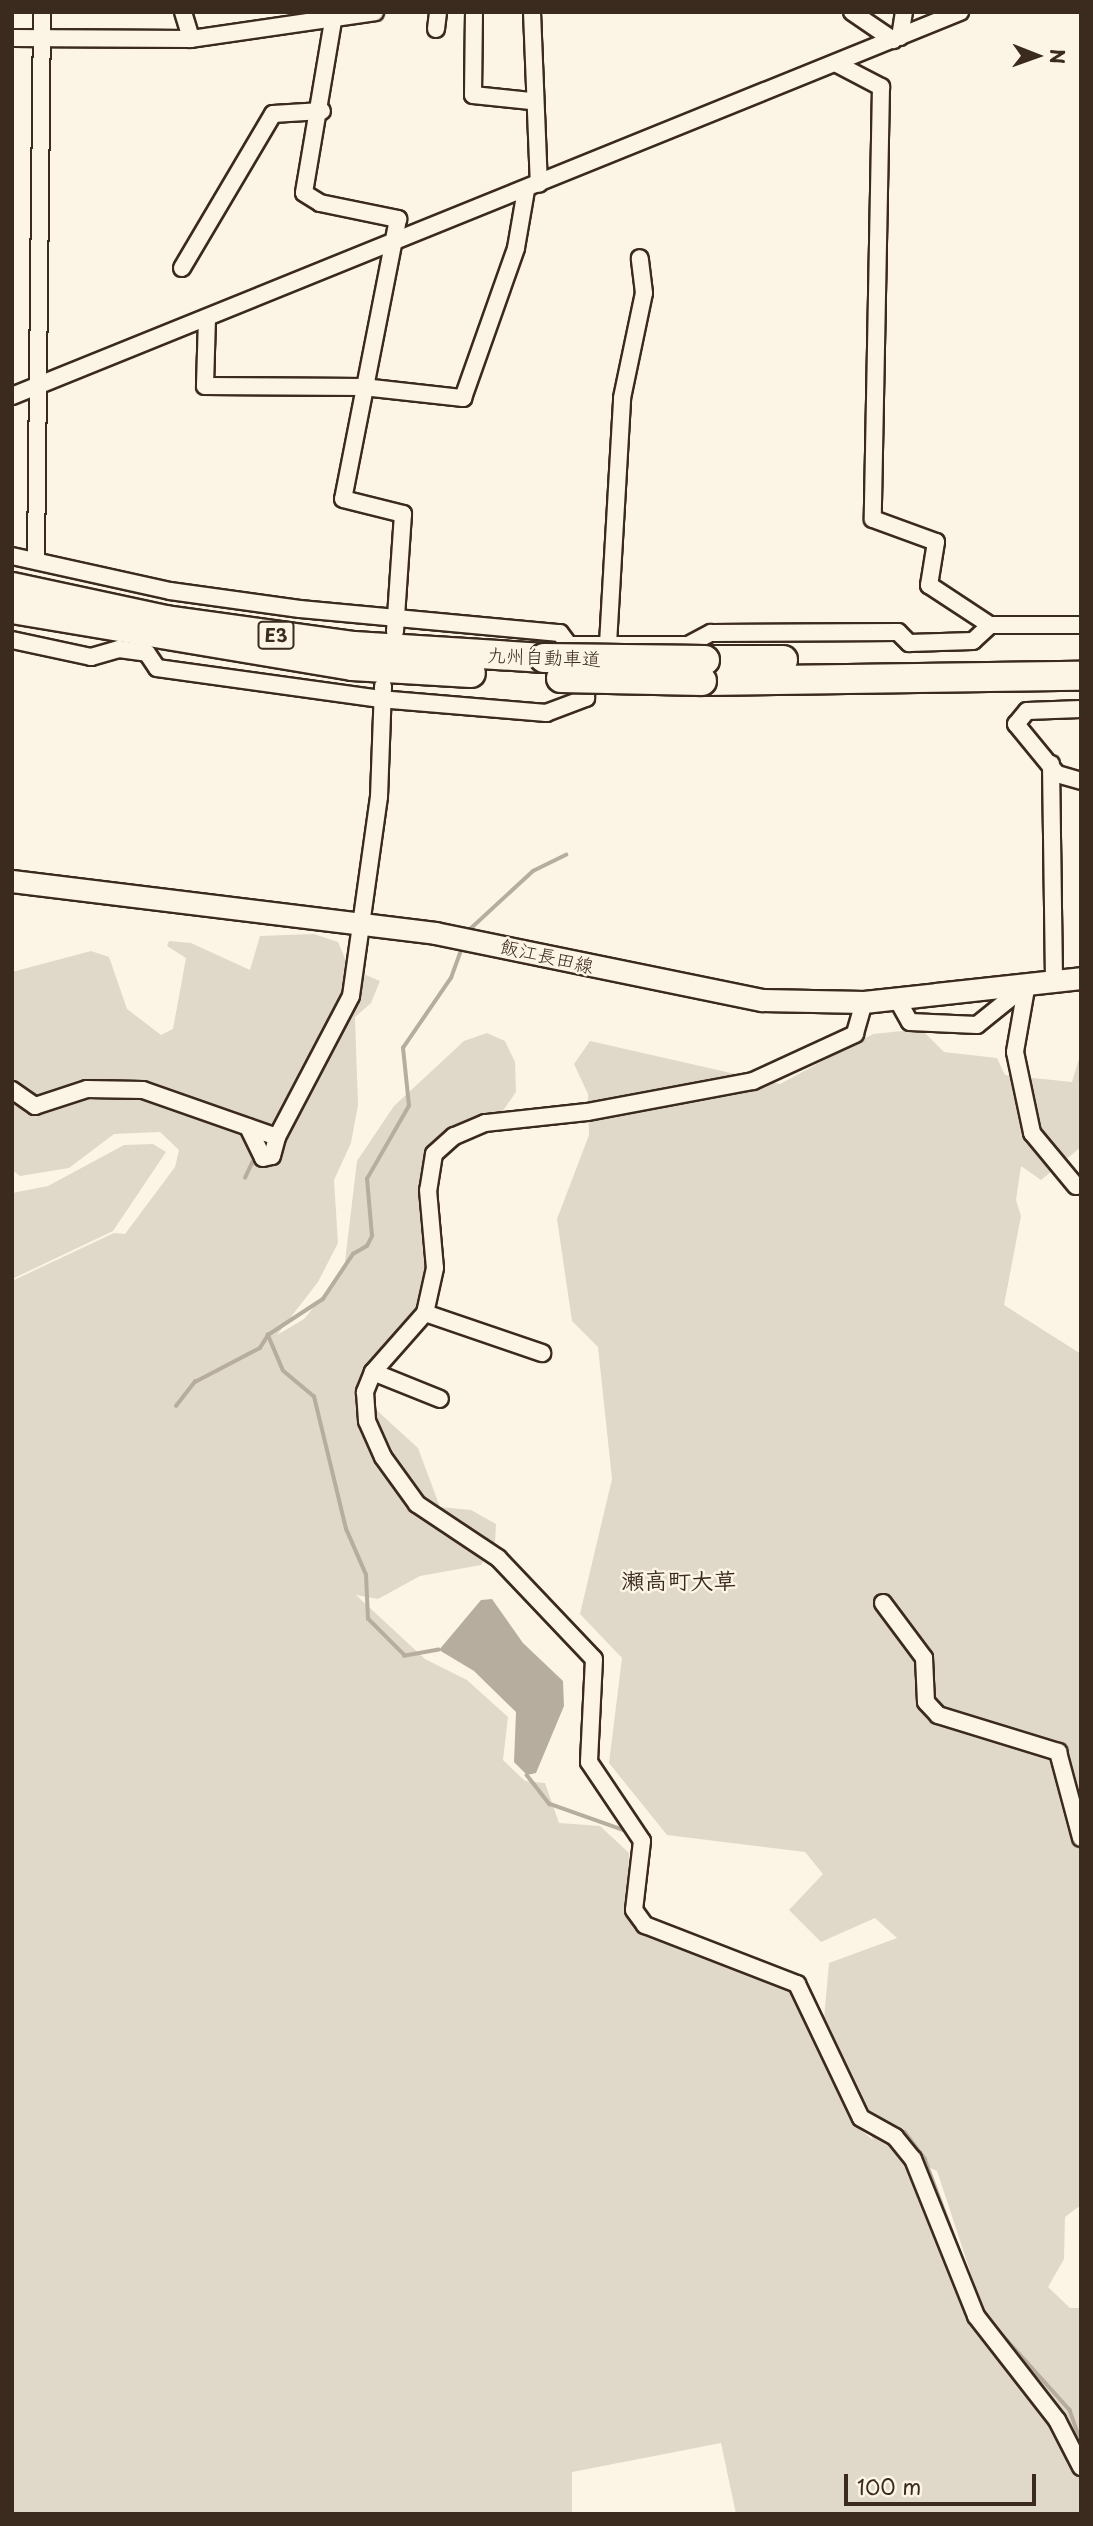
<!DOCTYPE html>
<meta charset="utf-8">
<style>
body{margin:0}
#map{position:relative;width:1093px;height:2526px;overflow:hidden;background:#fcf5e5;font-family:"Playpen Sans","Klee One",sans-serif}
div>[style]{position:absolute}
.green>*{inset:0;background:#e0d8c8}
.water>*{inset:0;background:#b7ad9e}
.stream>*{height:3.5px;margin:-1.75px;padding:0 1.75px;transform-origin:1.75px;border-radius:1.75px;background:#b7ad9e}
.roads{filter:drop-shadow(2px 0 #3b2a1e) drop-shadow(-2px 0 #3b2a1e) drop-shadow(0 2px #3b2a1e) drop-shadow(0 -2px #3b2a1e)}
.street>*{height:16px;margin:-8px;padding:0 8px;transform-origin:8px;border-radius:8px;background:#fcf5e5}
.secondary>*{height:21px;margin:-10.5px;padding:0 10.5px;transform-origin:10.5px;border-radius:10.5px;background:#fcf5e5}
.highway>*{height:28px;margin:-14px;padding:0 14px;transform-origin:14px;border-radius:14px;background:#fcf5e5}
.bridges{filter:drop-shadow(2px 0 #3b2a1e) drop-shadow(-2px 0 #3b2a1e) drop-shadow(0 2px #3b2a1e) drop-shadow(0 -2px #3b2a1e)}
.highway-bridge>*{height:28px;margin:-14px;padding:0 14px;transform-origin:14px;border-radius:14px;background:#fcf5e5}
span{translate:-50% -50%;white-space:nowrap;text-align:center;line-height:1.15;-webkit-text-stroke:5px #fcf5e5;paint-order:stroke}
.shield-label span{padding:2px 5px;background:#fcf5e5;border:2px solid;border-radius:5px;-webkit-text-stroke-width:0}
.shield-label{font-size:18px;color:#3b2a1e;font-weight:700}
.street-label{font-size:19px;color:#3b2a1e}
.quarter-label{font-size:23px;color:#3b2a1e;font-weight:700}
.frame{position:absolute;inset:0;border:14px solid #3b2a1e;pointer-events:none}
.north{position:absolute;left:1002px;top:21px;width:70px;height:70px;-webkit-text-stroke:5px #fcf5e5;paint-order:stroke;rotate:91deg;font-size:19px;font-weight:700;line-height:28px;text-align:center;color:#3b2a1e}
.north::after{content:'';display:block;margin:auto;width:24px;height:32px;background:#3b2a1e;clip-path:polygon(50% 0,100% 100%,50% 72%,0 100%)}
.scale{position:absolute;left:844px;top:2474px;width:192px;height:32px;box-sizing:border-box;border:4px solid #3b2a1e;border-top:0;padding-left:9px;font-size:21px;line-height:24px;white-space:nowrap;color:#3b2a1e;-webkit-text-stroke:5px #fcf5e5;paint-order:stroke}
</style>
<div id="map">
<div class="green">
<div style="clip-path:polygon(evenodd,314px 934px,338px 942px,349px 968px,380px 981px,371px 1003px,355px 1017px,358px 1105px,351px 1143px,334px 1180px,338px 1243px,318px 1282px,277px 1335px,304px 1319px,344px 1270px,357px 1161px,394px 1106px,464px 1041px,487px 1033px,505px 1041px,515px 1062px,516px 1092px,502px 1112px,426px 1154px,420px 1194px,429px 1266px,420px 1312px,361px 1396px,418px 1448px,440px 1507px,471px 1510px,496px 1524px,495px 1543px,481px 1565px,420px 1576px,378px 1599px,356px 1595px,425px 1659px,467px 1680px,508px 1717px,503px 1760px,525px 1781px,545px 1783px,559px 1823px,600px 1826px,629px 1853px,627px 1913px,640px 1932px,793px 1989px,854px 2124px,873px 2140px,824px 2019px,829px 1963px,897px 1938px,875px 1918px,821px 1942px,789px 1910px,823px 1874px,805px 1852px,667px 1835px,609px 1763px,622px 1658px,580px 1614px,612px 1479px,598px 1347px,572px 1321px,557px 1219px,589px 1135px,588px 1094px,574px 1064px,590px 1041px,780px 1084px,873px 1034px,921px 1029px,944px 1052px,997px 1058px,1005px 1075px,1072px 1082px,1081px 1052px,1081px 1147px,1041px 1180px,1021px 1166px,1016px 1200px,1021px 1216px,1004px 1305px,1081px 1354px,1081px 2205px,1065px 2217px,1064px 2259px,1048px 2287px,1070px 2308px,1081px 2308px,1081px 2514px,736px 2514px,721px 2443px,572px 2472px,572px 2514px,12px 2514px,12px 1281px,114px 1233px,125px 1234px,175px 1167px,179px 1150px,160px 1132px,114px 1134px,69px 1168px,20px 1176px,12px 1170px,12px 972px,91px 951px,109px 957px,127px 1009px,161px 1035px,173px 1029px,186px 958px,167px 946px,169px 941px,191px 943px,250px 970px,260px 936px,314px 934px,921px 2164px,937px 2171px,975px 2286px,921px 2165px,921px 2164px)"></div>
<div style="clip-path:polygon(153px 1144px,166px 1152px,113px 1231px,12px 1279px,12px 1193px,48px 1186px,124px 1145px)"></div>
</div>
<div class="water">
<div style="clip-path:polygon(492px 1599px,523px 1643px,563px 1681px,564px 1706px,536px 1773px,527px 1775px,514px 1762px,516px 1712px,474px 1671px,439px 1650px,481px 1600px)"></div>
</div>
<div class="stream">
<div style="left:468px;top:931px;width:88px;rotate:-42.7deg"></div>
<div style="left:533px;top:871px;width:37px;rotate:-26deg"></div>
<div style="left:245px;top:1178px;width:17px;rotate:-65deg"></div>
<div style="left:176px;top:1406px;width:31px;rotate:-52deg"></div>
<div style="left:195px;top:1382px;width:73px;rotate:-27.6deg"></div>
<div style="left:260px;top:1348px;width:15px;rotate:-58deg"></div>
<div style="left:439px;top:1650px;width:35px;rotate:170deg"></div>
<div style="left:405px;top:1656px;width:52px;rotate:-135deg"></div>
<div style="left:368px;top:1619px;width:44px;rotate:-92.6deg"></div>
<div style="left:366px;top:1575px;width:50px;rotate:-113.5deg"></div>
<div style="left:346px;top:1529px;width:136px;rotate:-103.6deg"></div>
<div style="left:314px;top:1397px;width:40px;rotate:-140deg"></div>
<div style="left:283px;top:1371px;width:39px;rotate:-113deg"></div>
<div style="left:268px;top:1335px;width:66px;rotate:-33.2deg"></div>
<div style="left:323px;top:1299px;width:54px;rotate:-56.3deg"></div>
<div style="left:353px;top:1254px;width:16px;rotate:-30deg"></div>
<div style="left:367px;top:1246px;width:11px;rotate:-63deg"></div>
<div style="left:372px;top:1236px;width:57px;rotate:-95deg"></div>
<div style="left:367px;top:1179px;width:84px;rotate:-60.1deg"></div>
<div style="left:409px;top:1106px;width:58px;rotate:-95.9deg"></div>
<div style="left:403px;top:1048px;width:85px;rotate:-55.6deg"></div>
<div style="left:451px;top:978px;width:35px;rotate:-70deg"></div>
<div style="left:527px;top:1775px;width:37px;rotate:52deg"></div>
<div style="left:550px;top:1804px;width:84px;rotate:19.5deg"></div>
<div style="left:905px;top:2132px;width:34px;rotate:53deg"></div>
<div style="left:925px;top:2159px;width:131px;rotate:69.5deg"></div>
<div style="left:986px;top:2317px;width:125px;rotate:47.9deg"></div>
<div style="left:1070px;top:2410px;width:34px;rotate:71deg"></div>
</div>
<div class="roads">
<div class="street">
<div style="left:183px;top:12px;width:28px;rotate:73deg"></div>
<div style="left:474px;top:12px;width:83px;rotate:90.7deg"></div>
<div style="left:473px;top:95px;width:58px;rotate:5.9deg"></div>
<div style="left:532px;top:12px;width:172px;rotate:87.7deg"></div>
<div style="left:852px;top:12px;width:50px;rotate:34.3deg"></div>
<div style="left:333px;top:21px;width:174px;rotate:99.6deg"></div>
<div style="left:304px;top:193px;width:19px;rotate:32deg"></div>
<div style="left:320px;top:203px;width:80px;rotate:11.6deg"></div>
<div style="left:398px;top:219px;width:285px;rotate:101.1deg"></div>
<div style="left:343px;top:499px;width:62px;rotate:14deg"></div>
<div style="left:403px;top:514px;width:118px;rotate:93.9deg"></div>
<div style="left:436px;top:29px;width:17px;rotate:-83deg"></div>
<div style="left:900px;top:37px;width:25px;rotate:-81deg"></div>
<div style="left:12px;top:38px;width:179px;rotate:0.3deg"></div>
<div style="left:191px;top:39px;width:186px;rotate:-8.3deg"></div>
<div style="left:837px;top:64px;width:50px;rotate:27.6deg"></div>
<div style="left:881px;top:87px;width:432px;rotate:91.1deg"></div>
<div style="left:873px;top:519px;width:67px;rotate:20.1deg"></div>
<div style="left:936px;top:542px;width:44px;rotate:99.2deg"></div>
<div style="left:929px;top:585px;width:73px;rotate:33.3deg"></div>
<div style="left:990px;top:625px;width:91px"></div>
<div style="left:182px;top:268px;width:179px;rotate:-59.4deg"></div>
<div style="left:273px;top:114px;width:49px;rotate:-3.5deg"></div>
<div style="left:207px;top:318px;width:68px;rotate:91.7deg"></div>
<div style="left:205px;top:386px;width:158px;rotate:0.4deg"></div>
<div style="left:363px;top:387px;width:101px;rotate:6.3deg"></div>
<div style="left:463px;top:398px;width:159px;rotate:-70.5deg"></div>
<div style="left:516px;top:248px;width:59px;rotate:-80.2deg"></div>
<div style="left:12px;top:396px;width:1023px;rotate:-22.05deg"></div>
<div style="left:12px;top:556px;width:162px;rotate:12.5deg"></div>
<div style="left:170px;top:591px;width:131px;rotate:7.9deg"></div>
<div style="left:300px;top:609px;width:261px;rotate:5.3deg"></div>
<div style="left:560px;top:633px;width:15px;rotate:53deg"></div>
<div style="left:569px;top:645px;width:119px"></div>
<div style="left:688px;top:645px;width:26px;rotate:-28deg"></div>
<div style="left:711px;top:633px;width:187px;rotate:-0.3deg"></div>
<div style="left:898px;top:632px;width:16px;rotate:45deg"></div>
<div style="left:909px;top:643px;width:64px;rotate:-1.8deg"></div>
<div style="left:973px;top:641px;width:23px;rotate:-43deg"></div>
<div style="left:36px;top:560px;width:548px;rotate:-89.37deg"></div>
<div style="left:12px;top:640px;width:81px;rotate:12.1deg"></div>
<div style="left:91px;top:657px;width:29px;rotate:-16deg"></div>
<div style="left:119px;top:649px;width:28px;rotate:8deg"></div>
<div style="left:147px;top:653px;width:18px;rotate:56deg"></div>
<div style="left:157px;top:668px;width:224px;rotate:7.9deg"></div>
<div style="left:379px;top:699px;width:168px;rotate:4.8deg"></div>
<div style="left:546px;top:713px;width:43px;rotate:-20.6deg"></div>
<div style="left:586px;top:698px;width:26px;rotate:-88deg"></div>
<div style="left:608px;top:644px;width:246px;rotate:-86.7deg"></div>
<div style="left:622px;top:398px;width:107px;rotate:-78.2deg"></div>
<div style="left:644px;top:293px;width:35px;rotate:-97deg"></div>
<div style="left:1081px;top:709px;width:54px;rotate:177.9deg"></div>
<div style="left:1027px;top:711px;width:17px;rotate:130deg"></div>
<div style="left:1016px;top:724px;width:65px;rotate:50.6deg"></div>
<div style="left:1057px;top:774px;width:25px;rotate:16deg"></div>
<div style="left:1051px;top:764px;width:216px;rotate:89.2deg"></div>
<div style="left:1027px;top:983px;width:70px;rotate:99.9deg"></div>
<div style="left:1015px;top:1052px;width:83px;rotate:78.1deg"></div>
<div style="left:1032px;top:1133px;width:69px;rotate:50.3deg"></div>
<div style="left:897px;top:999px;width:26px;rotate:61deg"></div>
<div style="left:910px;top:1022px;width:67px;rotate:2.6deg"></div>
<div style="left:977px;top:1025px;width:59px;rotate:-38.8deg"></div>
<div style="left:864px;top:1002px;width:33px;rotate:106deg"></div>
<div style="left:855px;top:1034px;width:112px;rotate:155.3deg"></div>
<div style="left:753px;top:1081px;width:169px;rotate:169.4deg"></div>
<div style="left:587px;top:1112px;width:103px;rotate:173.8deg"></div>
<div style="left:485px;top:1123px;width:34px;rotate:157deg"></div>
<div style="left:454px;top:1136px;width:27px;rotate:138deg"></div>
<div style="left:434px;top:1154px;width:36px;rotate:99deg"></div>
<div style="left:428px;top:1190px;width:78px;rotate:84.9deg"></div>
<div style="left:435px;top:1268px;width:46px;rotate:102.5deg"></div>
<div style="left:425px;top:1313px;width:79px;rotate:131.4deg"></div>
<div style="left:373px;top:1372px;width:22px;rotate:112deg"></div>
<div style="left:365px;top:1392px;width:29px;rotate:86deg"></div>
<div style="left:367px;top:1421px;width:39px;rotate:66deg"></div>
<div style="left:383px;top:1457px;width:58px;rotate:54.1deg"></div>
<div style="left:417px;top:1504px;width:97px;rotate:33.7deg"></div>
<div style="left:498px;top:1558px;width:139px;rotate:46.5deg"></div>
<div style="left:594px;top:1659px;width:103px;rotate:92.8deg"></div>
<div style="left:589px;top:1762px;width:95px;rotate:56.1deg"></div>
<div style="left:642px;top:1841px;width:69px;rotate:96.6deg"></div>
<div style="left:634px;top:1910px;width:19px;rotate:54deg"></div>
<div style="left:645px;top:1925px;width:163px;rotate:21.2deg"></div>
<div style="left:797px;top:1984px;width:148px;rotate:64.5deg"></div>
<div style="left:861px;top:2118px;width:39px;rotate:29deg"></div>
<div style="left:895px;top:2137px;width:28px;rotate:51deg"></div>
<div style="left:913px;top:2159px;width:169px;rotate:68.1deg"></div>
<div style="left:976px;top:2316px;width:132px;rotate:52.1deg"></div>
<div style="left:1057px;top:2420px;width:53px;rotate:62.9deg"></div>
<div style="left:12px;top:1090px;width:28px;rotate:35deg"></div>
<div style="left:35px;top:1106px;width:55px;rotate:-18.1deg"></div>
<div style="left:87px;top:1089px;width:56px;rotate:1deg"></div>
<div style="left:143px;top:1090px;width:142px;rotate:19.3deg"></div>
<div style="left:277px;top:1137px;width:159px;rotate:-62.3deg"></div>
<div style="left:351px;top:996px;width:201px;rotate:-82deg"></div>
<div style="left:379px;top:797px;width:111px;rotate:-87.9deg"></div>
<div style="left:248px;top:1127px;width:34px;rotate:64deg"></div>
<div style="left:263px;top:1158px;width:9px;rotate:-13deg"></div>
<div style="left:272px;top:1156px;width:20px;rotate:-75deg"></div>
<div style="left:425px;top:1313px;width:124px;rotate:18.9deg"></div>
<div style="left:373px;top:1372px;width:72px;rotate:21.9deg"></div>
<div style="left:883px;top:1603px;width:69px;rotate:53.3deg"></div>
<div style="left:924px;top:1658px;width:44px;rotate:87.4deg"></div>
<div style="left:926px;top:1702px;width:18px;rotate:47deg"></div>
<div style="left:938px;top:1715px;width:126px;rotate:17.1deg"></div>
<div style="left:1058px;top:1752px;width:89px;rotate:75deg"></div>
</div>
<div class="secondary">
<div style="left:12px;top:881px;width:426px;rotate:7deg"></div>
<div style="left:435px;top:933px;width:334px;rotate:11.6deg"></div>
<div style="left:762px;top:1000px;width:102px;rotate:1.1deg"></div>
<div style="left:864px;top:1002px;width:218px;rotate:-6.3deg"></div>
</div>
<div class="highway">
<div style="left:12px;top:587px;width:157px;rotate:12.1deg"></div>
<div style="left:166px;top:620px;width:190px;rotate:7.9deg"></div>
<div style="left:354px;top:646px;width:190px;rotate:3.6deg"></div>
<div style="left:12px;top:609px;width:345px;rotate:9.5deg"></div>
<div style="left:352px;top:666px;width:119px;rotate:3.4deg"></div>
<div style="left:705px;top:660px;width:78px"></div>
<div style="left:702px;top:681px;width:379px;rotate:-0.8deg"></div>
</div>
</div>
<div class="bridges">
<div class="highway-bridge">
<div style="left:544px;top:658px;width:161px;rotate:0.7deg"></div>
<div style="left:561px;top:678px;width:141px;rotate:1.2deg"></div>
</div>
</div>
<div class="shield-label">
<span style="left:276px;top:635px">E3</span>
</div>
<div class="street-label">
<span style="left:544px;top:657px;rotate:2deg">九州自動車道</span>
<span style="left:547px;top:956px;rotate:13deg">飯江長田線</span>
</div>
<div class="quarter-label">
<span style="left:679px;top:1580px">瀬高町大草</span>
</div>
<div class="frame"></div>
<div class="north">N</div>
<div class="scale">100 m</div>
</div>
